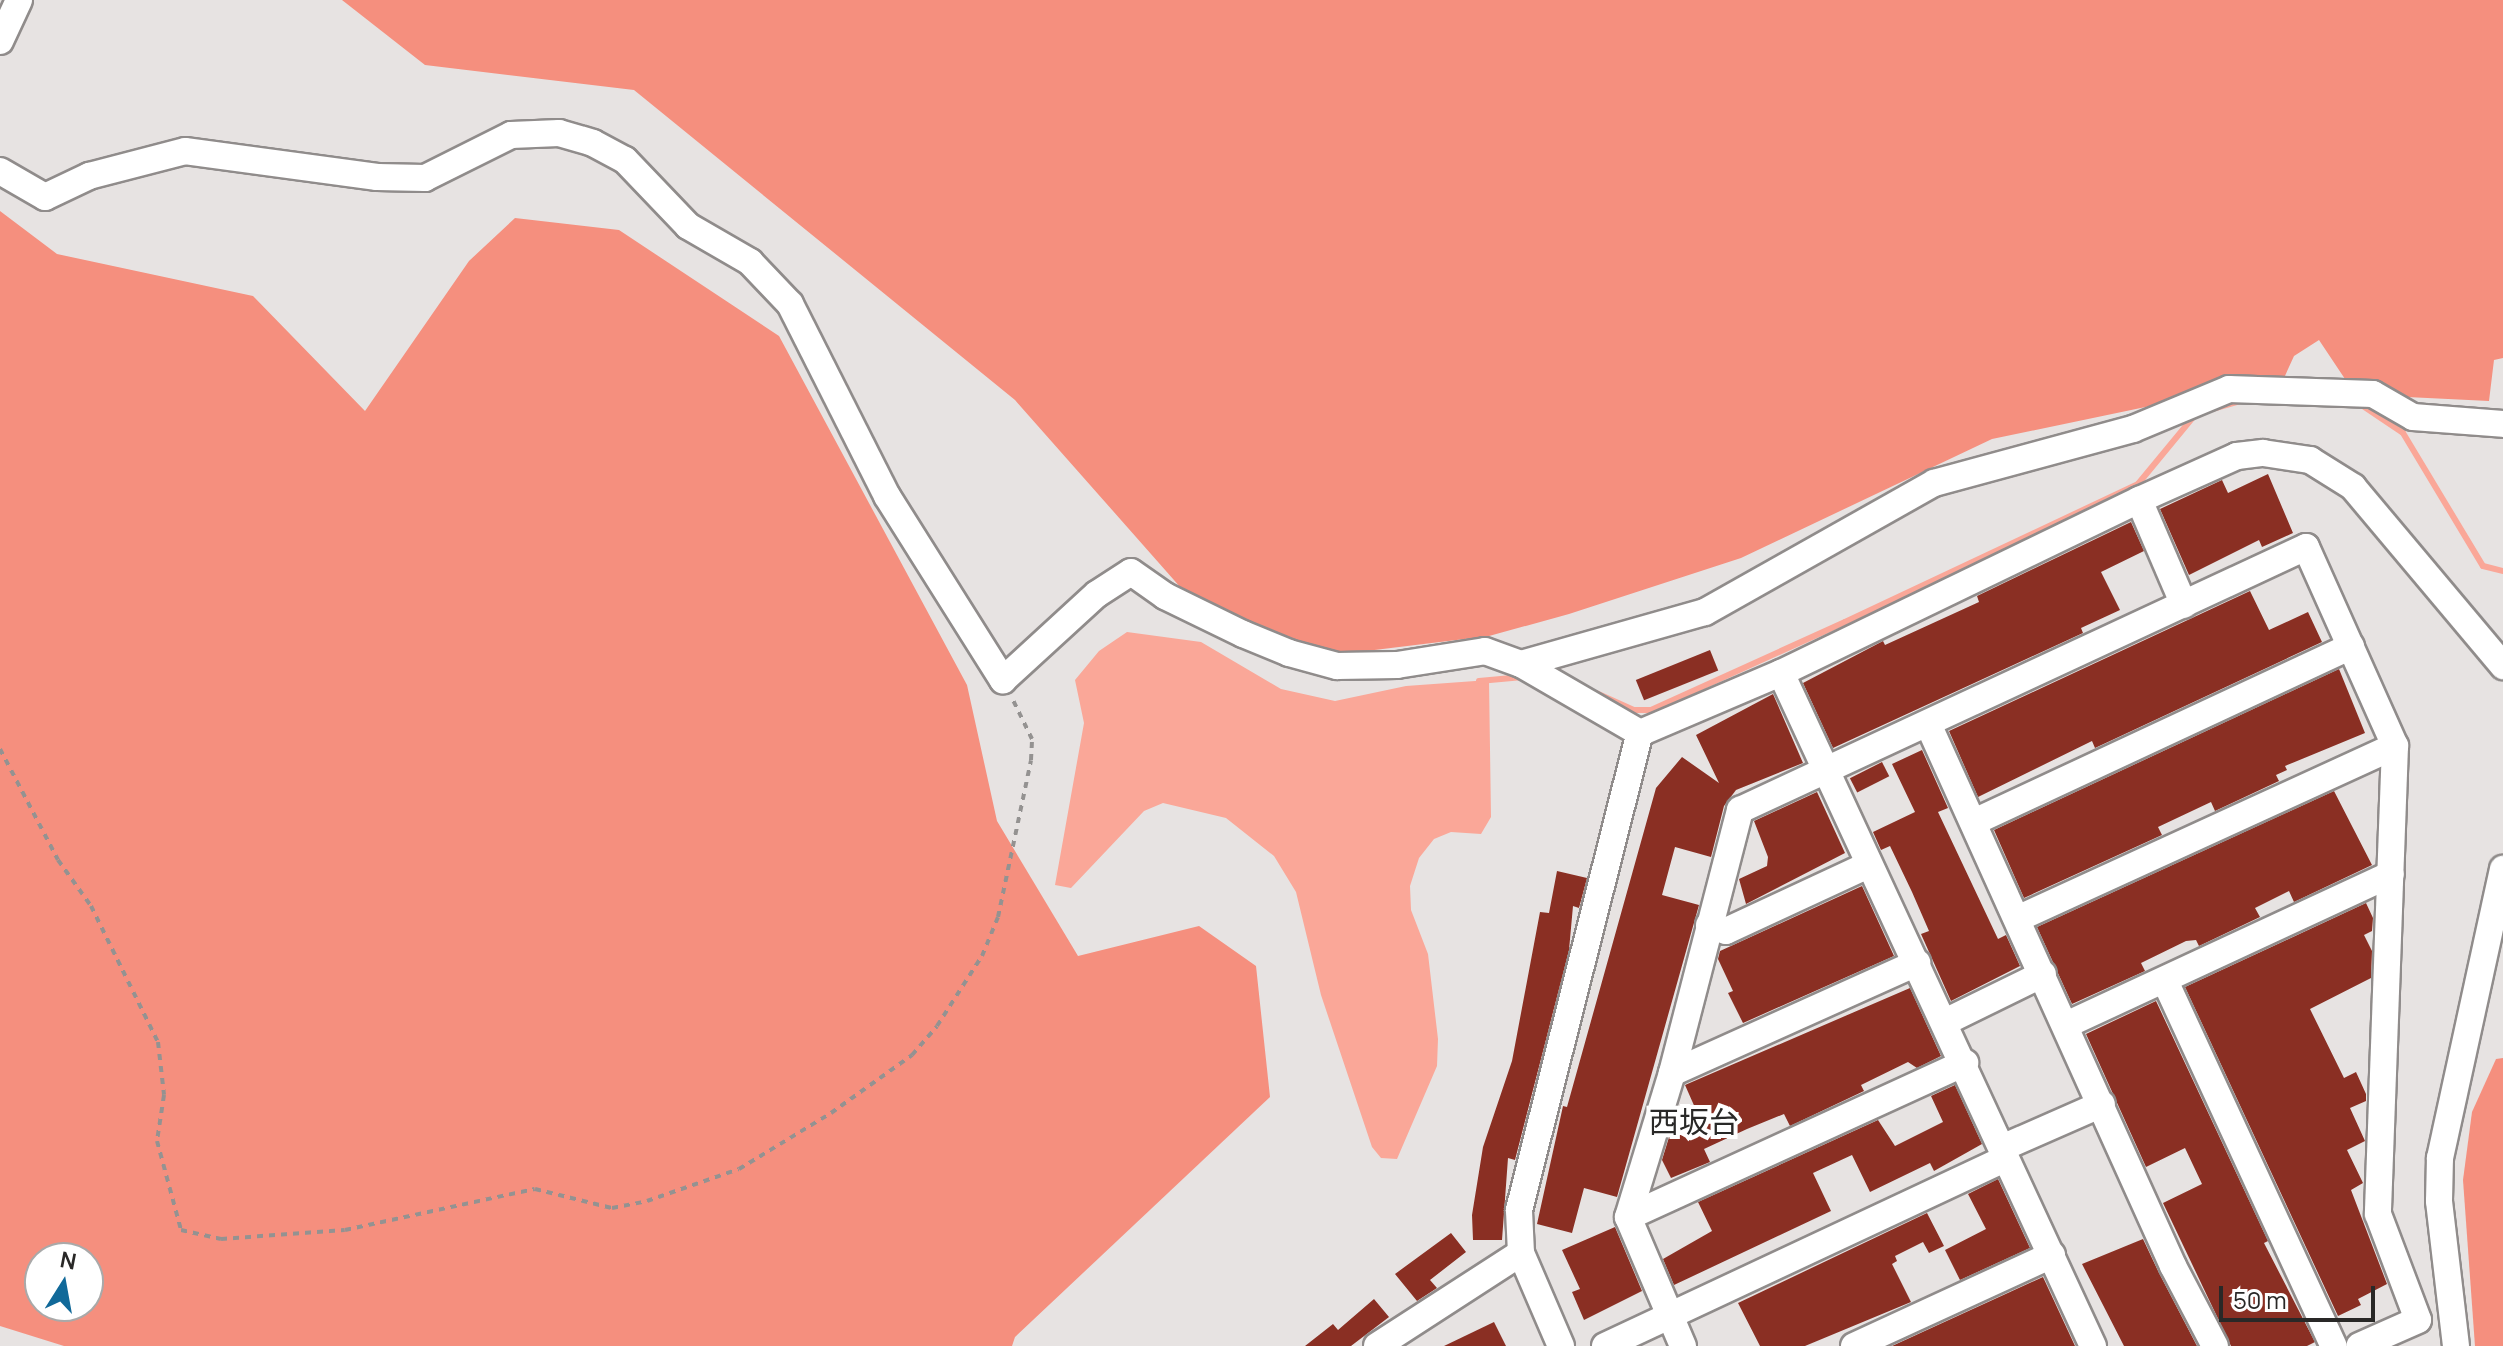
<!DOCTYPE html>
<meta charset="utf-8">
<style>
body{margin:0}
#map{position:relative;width:2503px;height:1346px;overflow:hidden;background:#e7e3e2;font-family:Manrope,"Noto Sans JP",sans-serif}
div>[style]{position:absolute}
.forest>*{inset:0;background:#f58f7e}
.water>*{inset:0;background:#faa798}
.stream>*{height:6px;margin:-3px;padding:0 3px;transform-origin:3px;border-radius:3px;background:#faa798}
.building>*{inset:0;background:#8a2f23;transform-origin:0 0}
.path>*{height:4px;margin-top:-2px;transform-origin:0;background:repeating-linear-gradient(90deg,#949291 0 6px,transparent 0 12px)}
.roads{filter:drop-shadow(2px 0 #908c8b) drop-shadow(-2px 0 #908c8b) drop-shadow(0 2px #908c8b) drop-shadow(0 -2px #908c8b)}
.minor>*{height:26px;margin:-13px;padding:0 13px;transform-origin:13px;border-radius:13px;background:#fff}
span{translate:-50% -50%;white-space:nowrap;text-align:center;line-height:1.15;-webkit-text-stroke:8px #fff;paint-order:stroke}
.quarter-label{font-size:30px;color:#292827}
.north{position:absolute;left:24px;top:1242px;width:80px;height:80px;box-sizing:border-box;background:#fff;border:2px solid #a9a9a9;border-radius:50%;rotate:11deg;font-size:22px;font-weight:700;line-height:32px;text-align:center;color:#292827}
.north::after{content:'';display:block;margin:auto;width:28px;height:36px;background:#116999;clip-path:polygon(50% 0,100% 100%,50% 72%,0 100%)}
.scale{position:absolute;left:2219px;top:1286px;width:156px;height:36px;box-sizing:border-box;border:4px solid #292827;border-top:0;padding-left:10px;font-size:24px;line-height:28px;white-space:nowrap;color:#292827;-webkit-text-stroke:6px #fff;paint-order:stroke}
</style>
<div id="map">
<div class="forest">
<div style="clip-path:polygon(342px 0,2503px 0,2503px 358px,2494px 360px,2489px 401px,2407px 397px,2345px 379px,2319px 340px,2294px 356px,2284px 378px,1992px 439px,1741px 558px,1569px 614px,1489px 636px,1350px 653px,1297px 644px,1181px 588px,1015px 400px,634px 90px,425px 65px)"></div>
<div style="clip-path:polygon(evenodd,0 211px,57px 254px,253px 296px,365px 411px,469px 261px,515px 218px,619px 230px,779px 336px,967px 685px,997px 821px,1078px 956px,1199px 926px,1256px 966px,1270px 1097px,1015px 1337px,1012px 1346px,64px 1346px,0 1326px,0 211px,40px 1258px,88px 1258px,88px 1306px,40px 1306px,40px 1258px)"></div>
<div style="clip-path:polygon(2503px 1058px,2503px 1346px,2475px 1346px,2463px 1180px,2472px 1112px,2496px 1059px)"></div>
</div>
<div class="water">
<div style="clip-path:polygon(1127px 632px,1201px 642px,1281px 689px,1335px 701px,1406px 686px,1489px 680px,1491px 817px,1481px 834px,1451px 832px,1434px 839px,1419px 858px,1410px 886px,1411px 910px,1428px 954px,1438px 1039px,1437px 1066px,1397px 1159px,1381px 1158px,1372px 1147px,1321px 995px,1296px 892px,1274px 856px,1226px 818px,1163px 803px,1144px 811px,1071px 888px,1055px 885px,1084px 723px,1075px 680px,1099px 651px)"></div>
</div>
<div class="stream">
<div style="left:2363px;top:406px;width:48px;rotate:34deg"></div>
<div style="left:2403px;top:433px;width:155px;rotate:59deg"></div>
<div style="left:2483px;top:566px;width:21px;rotate:14deg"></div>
<div style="left:2212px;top:409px;width:29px;rotate:-16deg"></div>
<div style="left:1479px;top:681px;width:44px;rotate:-5.2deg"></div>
<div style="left:1596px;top:693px;width:42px;rotate:24.1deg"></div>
<div style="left:1634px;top:710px;width:17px"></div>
<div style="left:1651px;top:710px;width:213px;rotate:-24.4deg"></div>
<div style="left:1845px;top:622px;width:324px;rotate:-25.2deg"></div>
<div style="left:2138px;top:484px;width:88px;rotate:-50.5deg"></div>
</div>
<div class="building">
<div style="clip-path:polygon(2268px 474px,2293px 533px,2262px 547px,2259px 540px,2189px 575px,2160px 509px,2222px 480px,2228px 493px)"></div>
<div style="clip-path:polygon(2131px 522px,2144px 551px,2101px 572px,2120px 610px,2081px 628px,2083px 633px,1833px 748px,1803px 683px,1883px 641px,1885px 645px,1979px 602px,1977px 596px)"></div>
<div style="clip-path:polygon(2250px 591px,2269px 630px,2308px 612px,2322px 642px,2095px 748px,2092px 741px,1978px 797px,1949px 731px)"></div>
<div style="left:1710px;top:650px;width:22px;height:80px;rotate:68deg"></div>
<div style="clip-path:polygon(2339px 669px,2365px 733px,2285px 766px,2287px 770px,2276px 775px,2279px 781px,2215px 811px,2211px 802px,2158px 827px,2162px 835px,2024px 898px,1994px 830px)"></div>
<div style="clip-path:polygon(1773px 694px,1803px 763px,1736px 790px,1724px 806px,1711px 857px,1675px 847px,1662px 895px,1699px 905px,1617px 1197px,1584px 1188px,1572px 1233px,1537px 1224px,1563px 1106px,1567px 1107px,1656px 788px,1682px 757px,1719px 783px,1696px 735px)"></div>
<div style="clip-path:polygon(1922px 750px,1948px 808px,1938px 812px,1998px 939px,2006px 935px,2020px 966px,1951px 1001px,1921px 934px,1929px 931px,1912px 892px,1890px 846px,1881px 850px,1873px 832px,1915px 812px,1892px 764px)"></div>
<div style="left:1882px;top:762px;width:16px;height:36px;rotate:63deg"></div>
<div style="clip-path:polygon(2334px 791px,2372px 865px,2294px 902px,2289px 891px,2255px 908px,2260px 917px,2199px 946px,2196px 940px,2186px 941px,2141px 963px,2145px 971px,2072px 1004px,2037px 927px)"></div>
<div style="clip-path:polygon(1817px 792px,1845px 853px,1746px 904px,1739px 879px,1767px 866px,1768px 857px,1754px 821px)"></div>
<div style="clip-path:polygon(1557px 871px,1587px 878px,1579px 908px,1573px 906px,1569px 950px,1515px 1160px,1508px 1158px,1502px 1240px,1473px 1240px,1472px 1215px,1483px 1147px,1512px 1061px,1540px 912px,1549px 913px)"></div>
<div style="clip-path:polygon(1862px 886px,1894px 956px,1743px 1023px,1728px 993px,1733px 991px,1718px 959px,1720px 951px)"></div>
<div style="clip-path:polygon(2366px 903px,2373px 918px,2372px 931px,2364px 935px,2372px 951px,2371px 978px,2310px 1009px,2344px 1078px,2356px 1072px,2366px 1094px,2366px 1101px,2350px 1108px,2365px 1141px,2347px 1150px,2363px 1183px,2351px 1190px,2387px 1284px,2358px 1299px,2361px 1305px,2338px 1316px,2185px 987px)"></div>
<div style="clip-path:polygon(1910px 988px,1941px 1056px,1917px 1068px,1908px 1062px,1861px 1085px,1864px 1091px,1790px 1126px,1784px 1114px,1747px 1129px,1704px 1149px,1710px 1162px,1671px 1178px,1662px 1160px,1670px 1134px,1700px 1119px,1685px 1085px)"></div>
<div style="clip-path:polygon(2156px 1001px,2268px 1241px,2264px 1243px,2315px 1342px,2307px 1346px,2231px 1346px,2163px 1203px,2202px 1184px,2185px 1148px,2146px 1167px,2086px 1034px)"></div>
<div style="clip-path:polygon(1955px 1085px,1982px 1144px,1934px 1171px,1930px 1163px,1870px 1192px,1852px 1155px,1813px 1173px,1831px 1211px,1674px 1285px,1663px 1259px,1712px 1231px,1698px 1202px,1878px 1120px,1895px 1146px,1943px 1122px,1931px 1096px)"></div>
<div style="clip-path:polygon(1998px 1179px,2030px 1248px,1960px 1280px,1945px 1250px,1986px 1229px,1968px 1194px)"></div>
<div style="clip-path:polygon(1927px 1213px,1944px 1246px,1929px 1253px,1923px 1242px,1895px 1256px,1897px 1261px,1892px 1264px,1911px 1302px,1805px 1346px,1760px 1346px,1738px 1303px)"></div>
<div style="clip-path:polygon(1615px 1227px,1642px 1291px,1584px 1320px,1572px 1292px,1580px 1289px,1562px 1250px)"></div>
<div style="clip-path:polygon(1451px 1233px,1466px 1252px,1430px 1280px,1437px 1288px,1417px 1301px,1395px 1274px)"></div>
<div style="clip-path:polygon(2143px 1239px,2159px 1273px,2197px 1346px,2124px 1346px,2082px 1264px)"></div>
<div style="clip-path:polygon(2043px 1277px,2075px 1346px,1892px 1346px)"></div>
<div style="clip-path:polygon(1374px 1299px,1389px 1317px,1351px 1346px,1305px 1346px,1333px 1324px,1338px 1330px)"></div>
<div style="clip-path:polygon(1494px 1322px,1506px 1346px,1444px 1346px)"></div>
</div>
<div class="path">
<div style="left:0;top:749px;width:125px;rotate:62.4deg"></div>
<div style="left:58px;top:860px;width:57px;rotate:54.3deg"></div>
<div style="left:91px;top:906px;width:152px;rotate:63.8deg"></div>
<div style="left:158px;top:1042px;width:53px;rotate:83.5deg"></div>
<div style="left:164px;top:1095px;width:47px;rotate:98.7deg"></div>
<div style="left:157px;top:1141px;width:92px;rotate:74.9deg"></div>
<div style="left:181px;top:1230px;width:41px;rotate:12.7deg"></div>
<div style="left:221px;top:1239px;width:124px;rotate:-4.2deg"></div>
<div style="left:345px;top:1230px;width:194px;rotate:-12.2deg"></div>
<div style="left:535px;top:1189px;width:79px;rotate:13.9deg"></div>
<div style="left:612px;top:1208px;width:36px;rotate:-11deg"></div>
<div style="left:647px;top:1201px;width:97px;rotate:-19.2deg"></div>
<div style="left:739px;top:1169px;width:108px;rotate:-31.3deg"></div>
<div style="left:831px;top:1113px;width:100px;rotate:-35.6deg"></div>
<div style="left:912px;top:1055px;width:38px;rotate:-49deg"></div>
<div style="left:937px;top:1026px;width:83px;rotate:-57.3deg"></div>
<div style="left:982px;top:956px;width:42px;rotate:-67.7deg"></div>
<div style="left:998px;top:917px;width:160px;rotate:-78.1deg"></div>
<div style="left:1031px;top:760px;width:21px;rotate:-87deg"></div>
<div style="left:1032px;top:739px;width:43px;rotate:-116deg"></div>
</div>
<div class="roads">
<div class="minor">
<div style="left:0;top:41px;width:45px;rotate:-65.1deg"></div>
<div style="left:0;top:171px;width:52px;rotate:30deg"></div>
<div style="left:45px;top:197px;width:49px;rotate:-25.5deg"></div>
<div style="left:89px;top:176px;width:99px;rotate:-14.6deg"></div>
<div style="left:185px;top:151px;width:194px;rotate:7.7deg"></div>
<div style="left:377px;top:177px;width:48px;rotate:1.2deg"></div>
<div style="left:425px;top:178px;width:96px;rotate:-26.6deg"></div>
<div style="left:511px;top:135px;width:48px;rotate:-2.4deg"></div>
<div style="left:559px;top:133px;width:35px;rotate:16deg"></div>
<div style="left:593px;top:143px;width:36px;rotate:28deg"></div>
<div style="left:625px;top:160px;width:91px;rotate:46.3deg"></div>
<div style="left:688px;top:226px;width:72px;rotate:30.1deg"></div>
<div style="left:750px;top:262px;width:58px;rotate:46.4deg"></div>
<div style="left:790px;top:304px;width:215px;rotate:63.2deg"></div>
<div style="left:887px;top:496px;width:218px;rotate:57.8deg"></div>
<div style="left:1003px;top:680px;width:127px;rotate:-42.5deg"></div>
<div style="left:1097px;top:594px;width:40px;rotate:-32.9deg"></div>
<div style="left:1131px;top:572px;width:42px;rotate:35.2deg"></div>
<div style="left:1165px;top:596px;width:87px;rotate:26deg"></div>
<div style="left:1243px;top:634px;width:50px;rotate:22.4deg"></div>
<div style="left:1289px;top:653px;width:50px;rotate:15.2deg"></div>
<div style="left:1337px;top:666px;width:60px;rotate:-1deg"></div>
<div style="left:1397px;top:665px;width:89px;rotate:-9deg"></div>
<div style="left:1485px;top:651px;width:38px;rotate:20deg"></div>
<div style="left:1521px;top:664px;width:138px;rotate:30.1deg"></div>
<div style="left:2139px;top:500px;width:114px;rotate:66.8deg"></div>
<div style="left:1521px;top:664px;width:191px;rotate:-15.8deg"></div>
<div style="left:1705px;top:612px;width:263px;rotate:-29.4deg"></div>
<div style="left:1934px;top:483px;width:206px;rotate:-15.2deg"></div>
<div style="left:2133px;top:429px;width:104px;rotate:-22.6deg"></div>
<div style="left:2229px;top:389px;width:144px;rotate:2deg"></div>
<div style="left:2373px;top:394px;width:46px;rotate:29.9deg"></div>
<div style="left:2413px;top:417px;width:90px;rotate:4.4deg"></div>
<div style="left:1781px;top:673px;width:742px;rotate:65.13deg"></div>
<div style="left:1929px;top:726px;width:593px;rotate:65.68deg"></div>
<div style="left:2173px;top:1266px;width:90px;rotate:62.3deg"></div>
<div style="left:1640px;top:733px;width:153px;rotate:-23.1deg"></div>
<div style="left:1781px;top:673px;width:398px;rotate:-25.8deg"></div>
<div style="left:2139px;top:500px;width:107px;rotate:-24.2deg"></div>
<div style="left:2237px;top:456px;width:26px;rotate:-7deg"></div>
<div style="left:2263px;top:453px;width:48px;rotate:8.5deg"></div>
<div style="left:2310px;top:460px;width:51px;rotate:32.1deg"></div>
<div style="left:2353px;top:487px;width:234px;rotate:50deg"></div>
<div style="left:1974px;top:822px;width:416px;rotate:-25deg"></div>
<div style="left:2017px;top:919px;width:416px;rotate:-24.6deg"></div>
<div style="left:1709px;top:925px;width:18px;rotate:19deg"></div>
<div style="left:1726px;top:931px;width:157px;rotate:-24.9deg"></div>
<div style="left:2165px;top:981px;width:402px;rotate:65.2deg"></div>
<div style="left:1945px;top:1022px;width:109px;rotate:-26.1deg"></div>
<div style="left:2066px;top:1025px;width:358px;rotate:-24.9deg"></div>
<div style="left:1672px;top:1073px;width:269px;rotate:-24.2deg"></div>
<div style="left:2002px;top:1148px;width:109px;rotate:-23.7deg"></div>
<div style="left:1628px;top:1217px;width:371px;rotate:-24.6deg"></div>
<div style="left:1377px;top:1346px;width:171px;rotate:-32.9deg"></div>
<div style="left:1561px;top:1346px;width:101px;rotate:-113.3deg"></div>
<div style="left:1521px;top:1253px;width:43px;rotate:-92.7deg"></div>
<div style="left:1519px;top:1210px;width:492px;rotate:-75.8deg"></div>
<div style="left:1605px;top:1346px;width:441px;rotate:-25.1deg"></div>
<div style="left:1683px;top:1346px;width:140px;rotate:-113.1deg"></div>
<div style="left:1628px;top:1217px;width:151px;rotate:-73deg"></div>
<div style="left:1672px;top:1073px;width:272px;rotate:-75.5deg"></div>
<div style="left:1740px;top:810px;width:624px;rotate:-24.92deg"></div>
<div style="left:2306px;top:547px;width:218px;rotate:65.9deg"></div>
<div style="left:2395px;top:746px;width:468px;rotate:92.1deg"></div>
<div style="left:2378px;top:1214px;width:113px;rotate:69.3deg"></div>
<div style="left:2418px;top:1320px;width:64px;rotate:156.2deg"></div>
<div style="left:1854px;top:1346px;width:218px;rotate:-24.7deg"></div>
<div style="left:2456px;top:1346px;width:146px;rotate:-96.7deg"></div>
<div style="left:2439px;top:1201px;width:43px;rotate:-88.7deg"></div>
<div style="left:2440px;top:1158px;width:296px;rotate:-77.7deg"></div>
</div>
</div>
<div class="quarter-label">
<span style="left:1694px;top:1122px">西坂台</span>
</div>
<div class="north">N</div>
<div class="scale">50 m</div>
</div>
